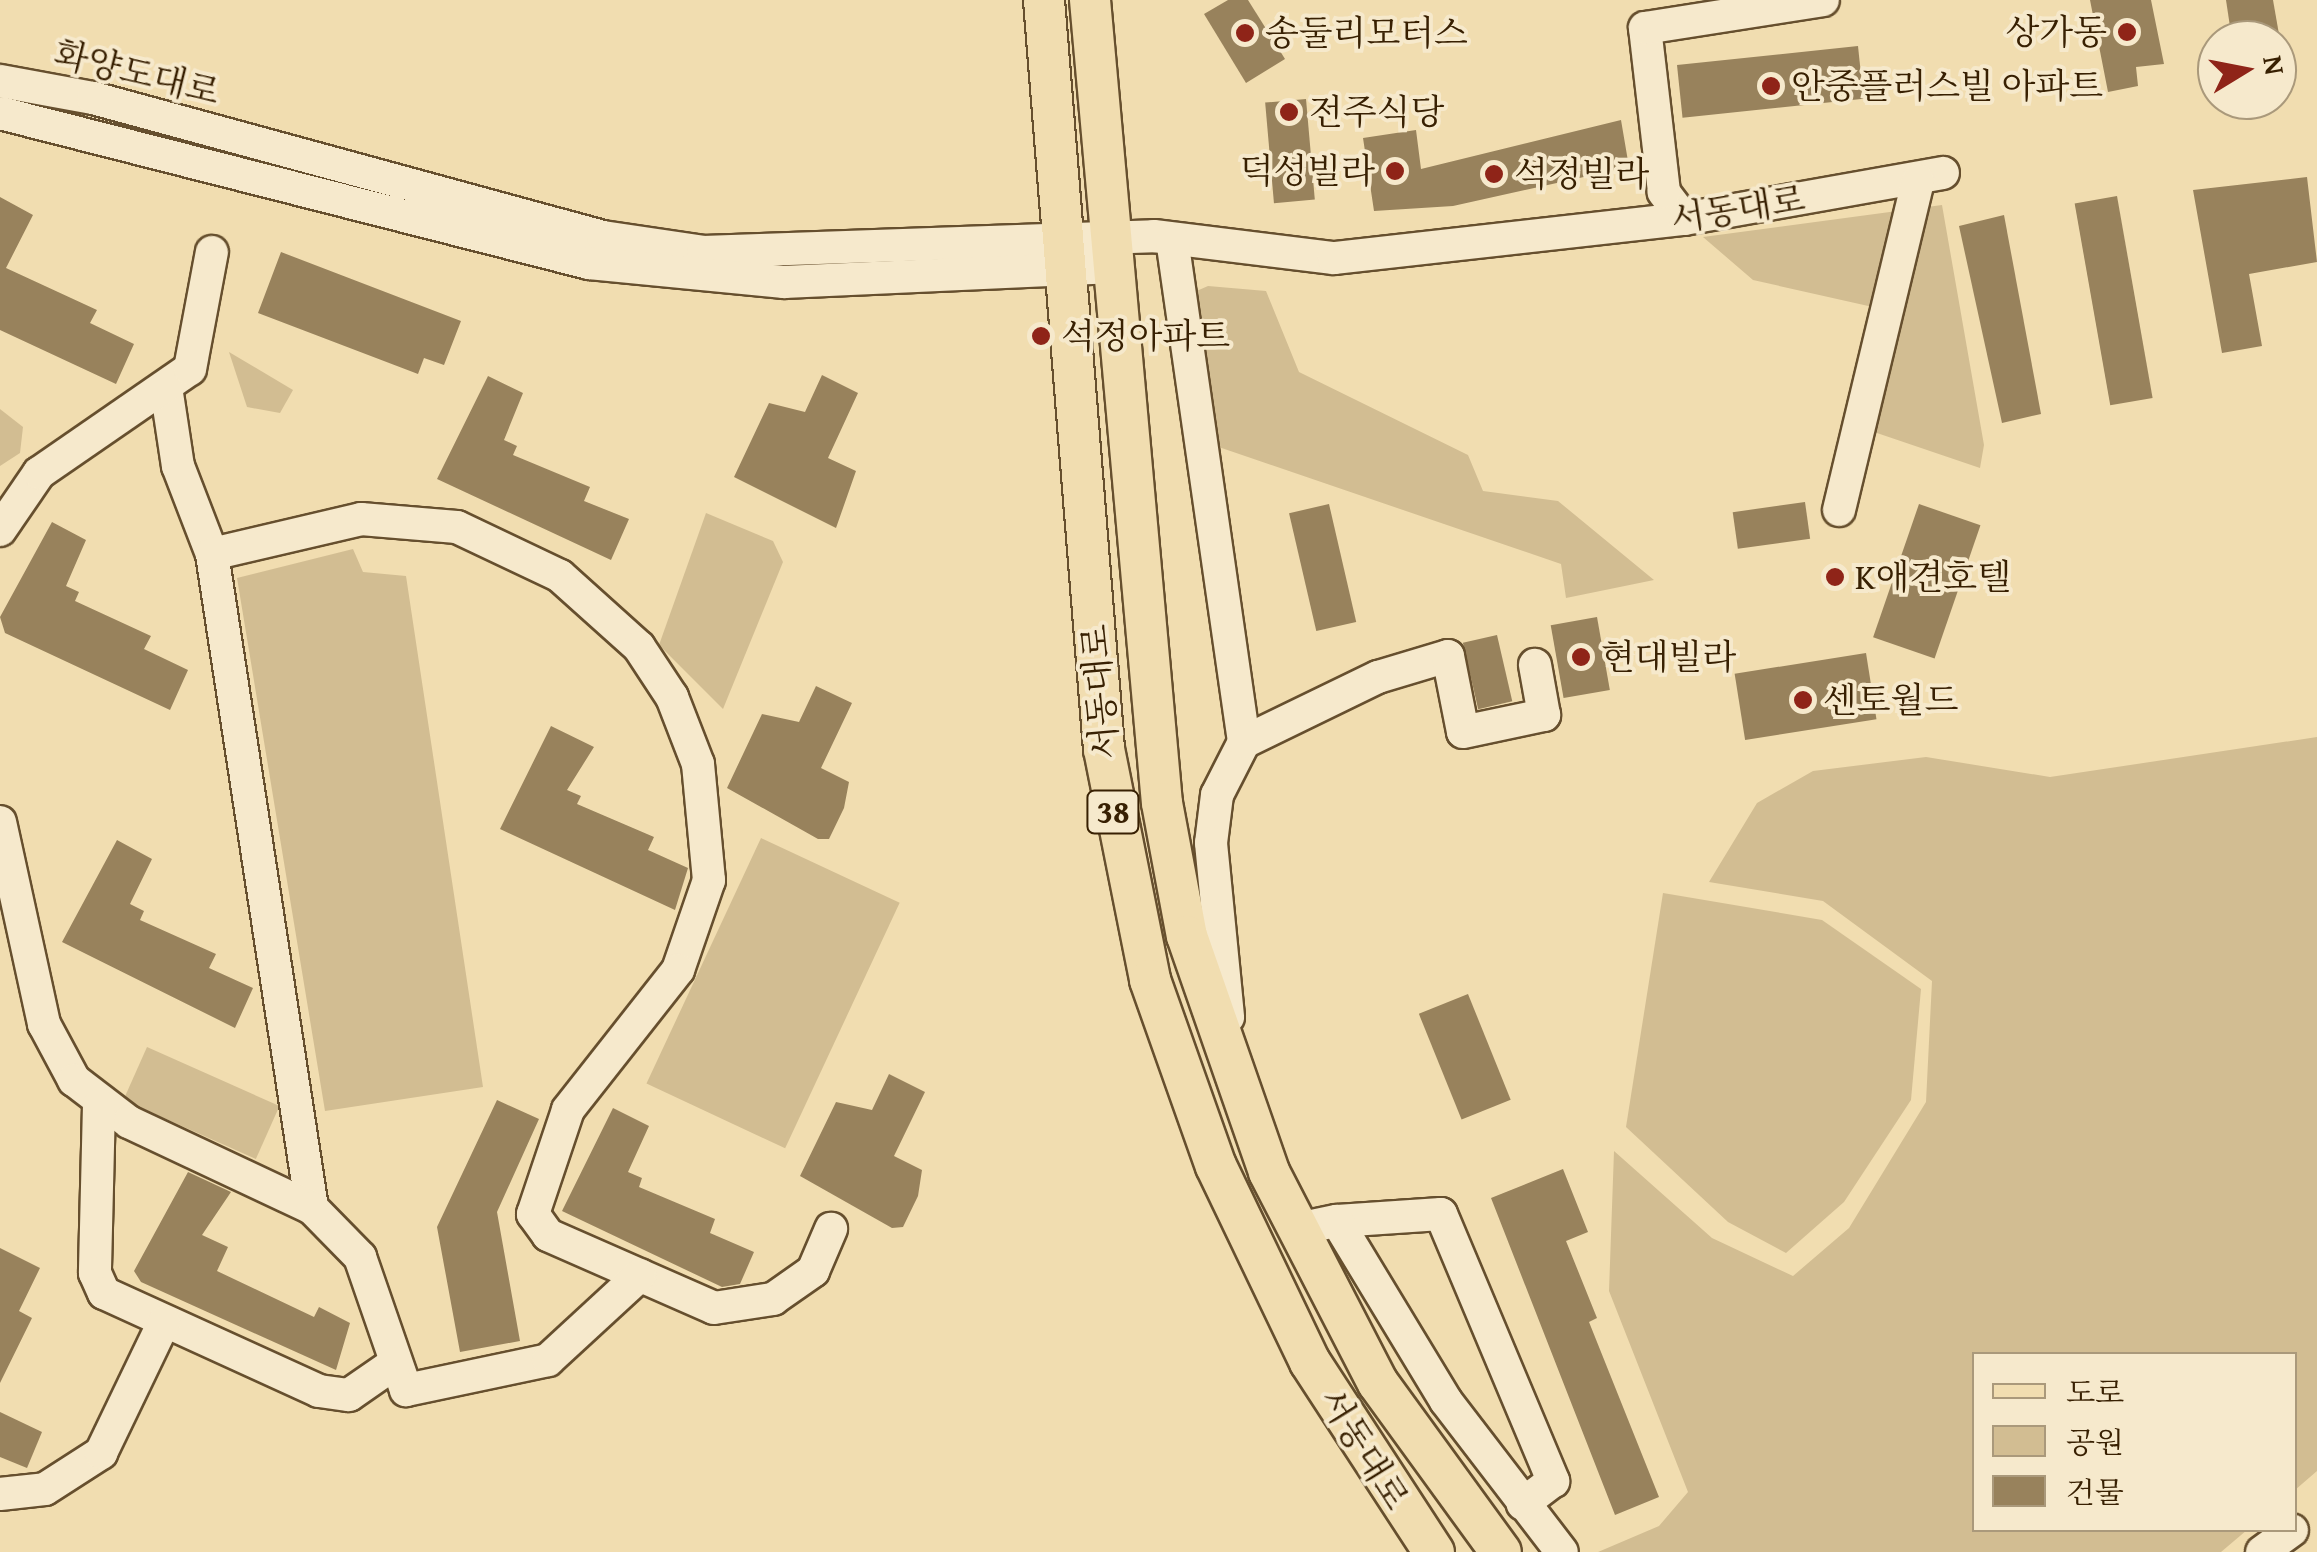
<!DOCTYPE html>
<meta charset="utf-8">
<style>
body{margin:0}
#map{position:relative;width:2317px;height:1552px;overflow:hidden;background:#f1ddb0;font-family:"Gentium Book Plus","Noto Serif KR",serif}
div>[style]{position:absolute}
.green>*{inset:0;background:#d2bd92;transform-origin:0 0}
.building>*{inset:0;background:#98825c;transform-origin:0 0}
.roads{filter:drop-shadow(2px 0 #664f2e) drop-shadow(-2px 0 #664f2e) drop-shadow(0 2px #664f2e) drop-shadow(0 -2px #664f2e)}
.minor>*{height:32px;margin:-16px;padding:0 16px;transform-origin:16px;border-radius:16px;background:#f6e9cc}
.major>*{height:40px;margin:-20px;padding:0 20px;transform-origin:20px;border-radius:20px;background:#f1ddb0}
.dots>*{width:28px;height:28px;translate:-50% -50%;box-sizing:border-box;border:5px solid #f6e9cc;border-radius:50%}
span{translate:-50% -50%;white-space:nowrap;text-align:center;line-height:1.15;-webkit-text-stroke:8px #f6e9cc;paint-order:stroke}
.shield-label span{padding:2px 8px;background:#f6e9cc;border:2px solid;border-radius:8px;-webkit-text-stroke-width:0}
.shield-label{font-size:32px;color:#382002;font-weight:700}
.poi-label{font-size:35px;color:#382002}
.right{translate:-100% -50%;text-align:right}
.left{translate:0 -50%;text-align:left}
.street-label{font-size:35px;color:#382002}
.legend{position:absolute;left:1972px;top:1352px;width:325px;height:180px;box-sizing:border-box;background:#f6e9cc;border:2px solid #aa997b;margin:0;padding:12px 18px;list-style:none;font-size:30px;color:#382002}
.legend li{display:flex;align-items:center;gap:20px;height:50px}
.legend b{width:50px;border:2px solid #aa997b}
.north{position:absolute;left:2197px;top:20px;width:100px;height:100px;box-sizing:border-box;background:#f6e9cc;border:2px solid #aa997b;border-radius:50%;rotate:80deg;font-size:28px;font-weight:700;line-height:40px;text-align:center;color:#382002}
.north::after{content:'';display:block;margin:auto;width:35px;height:45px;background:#8f2418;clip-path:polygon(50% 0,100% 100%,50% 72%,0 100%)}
</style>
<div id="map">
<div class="green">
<div style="clip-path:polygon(1942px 205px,1984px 445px,1980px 468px,1874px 432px,1904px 314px,1753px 280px,1703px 237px)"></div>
<div style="clip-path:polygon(1208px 286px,1266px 291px,1299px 372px,1468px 455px,1483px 491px,1558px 501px,1654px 580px,1566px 598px,1561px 564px,1207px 443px,1183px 297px)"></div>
<div style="clip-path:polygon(229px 352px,293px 390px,280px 413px,247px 407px)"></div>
<div style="clip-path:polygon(0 409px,23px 427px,20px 453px,0 466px)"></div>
<div style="clip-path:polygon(706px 513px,773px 541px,783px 562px,723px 709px,659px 645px)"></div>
<div style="clip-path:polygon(353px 549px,363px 572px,406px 576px,483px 1087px,325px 1111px,237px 578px)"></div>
<div style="clip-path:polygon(2317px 737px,2317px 1471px,2295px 1490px,2294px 1354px,1974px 1354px,1974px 1530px,2247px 1530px,2221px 1552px,1598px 1552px,1659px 1526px,1688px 1492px,1609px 1291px,1614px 1151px,1712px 1238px,1793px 1276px,1849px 1228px,1926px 1102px,1932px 981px,1823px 901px,1709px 882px,1757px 803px,1813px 771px,1926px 757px,2050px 777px)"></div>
<div style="left:761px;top:838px;width:153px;height:271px;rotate:25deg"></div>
<div style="clip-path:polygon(1663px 893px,1822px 920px,1921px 989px,1911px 1100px,1844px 1202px,1786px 1253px,1728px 1222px,1626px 1127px)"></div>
<div style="left:147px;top:1047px;width:145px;height:58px;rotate:24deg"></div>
</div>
<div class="building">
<div style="clip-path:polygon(1228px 0,1248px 0,1285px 59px,1246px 83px,1204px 14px)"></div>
<div style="clip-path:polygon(2090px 0,2151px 0,2164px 64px,2136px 67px,2138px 86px,2108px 92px)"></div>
<div style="clip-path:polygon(2226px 0,2273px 0,2280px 40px,2232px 40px)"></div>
<div style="left:1858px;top:46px;width:53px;height:182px;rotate:84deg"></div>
<div style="left:1306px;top:99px;width:101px;height:41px;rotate:85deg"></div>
<div style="clip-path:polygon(1621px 120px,1629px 167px,1453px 206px,1374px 211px,1363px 138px,1416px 130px,1421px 169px)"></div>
<div style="clip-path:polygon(2307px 177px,2317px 262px,2249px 274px,2262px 346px,2222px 353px,2193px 190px)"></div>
<div style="left:2117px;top:196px;width:205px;height:43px;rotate:80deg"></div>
<div style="clip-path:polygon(0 197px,33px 215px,6px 268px,97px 310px,90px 323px,134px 344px,116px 384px,0 330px)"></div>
<div style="clip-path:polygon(2004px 215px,2041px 414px,2002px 423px,1959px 226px)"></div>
<div style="clip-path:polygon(281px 252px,461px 321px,444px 365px,424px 358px,418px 374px,258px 313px)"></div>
<div style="clip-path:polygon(822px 375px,858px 393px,828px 458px,856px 471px,836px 528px,734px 477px,769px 403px,805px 412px)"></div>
<div style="clip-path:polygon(488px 376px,523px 393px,504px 440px,517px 446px,513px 455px,590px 487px,584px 501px,629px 519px,611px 560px,437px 479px)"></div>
<div style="left:1805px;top:502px;width:37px;height:73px;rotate:82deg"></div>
<div style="left:1329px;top:504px;width:121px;height:41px;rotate:77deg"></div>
<div style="left:1919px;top:504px;width:65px;height:141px;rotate:19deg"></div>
<div style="clip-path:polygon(52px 522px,86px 540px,66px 586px,79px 592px,75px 601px,151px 636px,144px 649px,188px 670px,170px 710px,5px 633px,0 617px)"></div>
<div style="left:1597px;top:617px;width:74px;height:47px;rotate:80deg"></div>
<div style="left:1497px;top:635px;width:68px;height:35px;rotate:77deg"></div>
<div style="left:1866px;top:653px;width:67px;height:133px;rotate:81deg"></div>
<div style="clip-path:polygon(816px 686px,852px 703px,821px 768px,849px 782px,844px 808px,829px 839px,818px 839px,727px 788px,762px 714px,799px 722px)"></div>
<div style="clip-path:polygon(551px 726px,594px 747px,567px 790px,581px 796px,577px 804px,654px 837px,648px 850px,688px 868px,675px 910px,500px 829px)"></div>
<div style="clip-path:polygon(117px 840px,152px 859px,130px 904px,144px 911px,140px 920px,216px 954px,209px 968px,253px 988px,235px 1028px,62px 942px)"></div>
<div style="left:1468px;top:994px;width:114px;height:53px;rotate:68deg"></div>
<div style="clip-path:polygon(889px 1074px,925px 1092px,894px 1156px,922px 1170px,918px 1196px,903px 1227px,892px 1228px,800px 1176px,836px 1102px,872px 1110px)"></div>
<div style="clip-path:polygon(497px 1100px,539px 1119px,497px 1212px,520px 1341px,460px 1352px,437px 1227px)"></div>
<div style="clip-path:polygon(613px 1108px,649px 1126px,628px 1172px,642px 1178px,639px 1187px,715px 1219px,710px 1233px,754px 1252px,740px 1284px,722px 1287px,562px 1211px)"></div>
<div style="clip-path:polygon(1563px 1169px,1588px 1232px,1566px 1241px,1597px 1318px,1589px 1322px,1659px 1497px,1615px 1515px,1491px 1198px)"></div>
<div style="clip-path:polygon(188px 1172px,231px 1192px,202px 1235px,228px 1247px,217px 1271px,314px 1317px,319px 1307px,350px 1323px,336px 1370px,141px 1282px,134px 1271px)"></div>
<div style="clip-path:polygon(0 1248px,40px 1268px,19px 1311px,32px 1318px,0 1383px)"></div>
<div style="clip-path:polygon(0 1412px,42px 1432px,27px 1468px,0 1457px)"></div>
</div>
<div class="roads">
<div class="minor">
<div style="left:0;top:81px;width:95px;rotate:10.4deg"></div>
<div style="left:93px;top:98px;width:529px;rotate:15.25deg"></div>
<div style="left:603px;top:237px;width:101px;rotate:8.5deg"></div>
<div style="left:703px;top:252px;width:451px;rotate:-2deg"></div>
<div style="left:1154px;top:236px;width:181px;rotate:7deg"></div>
<div style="left:1334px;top:258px;width:352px;rotate:-6.4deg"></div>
<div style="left:1684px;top:219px;width:263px;rotate:-10.1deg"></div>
<div style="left:0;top:113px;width:608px;rotate:14.29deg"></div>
<div style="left:589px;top:263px;width:196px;rotate:5.6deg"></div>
<div style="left:784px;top:282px;width:332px;rotate:-2.6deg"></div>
<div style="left:1684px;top:219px;width:34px;rotate:-127deg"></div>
<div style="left:1664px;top:192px;width:165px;rotate:-96.6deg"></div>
<div style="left:1645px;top:28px;width:180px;rotate:-8.9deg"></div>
<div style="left:1172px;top:239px;width:508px;rotate:81.85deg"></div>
<div style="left:1244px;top:742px;width:59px;rotate:117deg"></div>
<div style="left:1217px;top:795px;width:48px;rotate:97.1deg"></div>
<div style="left:1211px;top:843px;width:175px;rotate:84.4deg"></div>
<div style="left:166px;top:387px;width:80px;rotate:81.4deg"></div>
<div style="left:178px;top:466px;width:94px;rotate:68.9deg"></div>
<div style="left:212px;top:554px;width:662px;rotate:81.31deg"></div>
<div style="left:1839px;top:510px;width:339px;rotate:-76.5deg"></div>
<div style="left:0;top:530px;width:69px;rotate:-55.6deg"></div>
<div style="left:39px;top:473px;width:183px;rotate:-34.6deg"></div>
<div style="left:190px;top:369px;width:119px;rotate:-79.4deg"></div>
<div style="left:212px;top:554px;width:153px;rotate:-13.2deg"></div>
<div style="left:361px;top:519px;width:96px;rotate:4.8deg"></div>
<div style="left:457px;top:527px;width:114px;rotate:25.4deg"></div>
<div style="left:560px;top:576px;width:106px;rotate:41.9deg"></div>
<div style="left:639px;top:647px;width:60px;rotate:56.6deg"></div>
<div style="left:672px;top:697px;width:72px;rotate:68.8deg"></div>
<div style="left:698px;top:764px;width:117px;rotate:84.6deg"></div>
<div style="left:709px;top:880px;width:95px;rotate:109deg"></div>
<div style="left:678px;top:970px;width:178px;rotate:128.2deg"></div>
<div style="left:568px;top:1110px;width:110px;rotate:108.6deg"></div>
<div style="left:533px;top:1214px;width:26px;rotate:54deg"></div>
<div style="left:548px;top:1235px;width:181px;rotate:23.7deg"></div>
<div style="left:714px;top:1308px;width:60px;rotate:-8.7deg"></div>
<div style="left:773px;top:1299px;width:49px;rotate:-35deg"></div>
<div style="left:813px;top:1271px;width:46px;rotate:-66.8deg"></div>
<div style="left:1244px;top:742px;width:149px;rotate:-25.9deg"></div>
<div style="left:1378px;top:677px;width:73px;rotate:-16.7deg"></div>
<div style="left:1448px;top:656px;width:77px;rotate:78.8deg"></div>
<div style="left:1463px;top:732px;width:83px;rotate:-11.9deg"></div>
<div style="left:1544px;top:715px;width:51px;rotate:-100.2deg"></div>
<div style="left:0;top:822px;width:207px;rotate:77.7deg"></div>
<div style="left:44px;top:1024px;width:64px;rotate:61.8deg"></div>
<div style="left:74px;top:1080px;width:69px;rotate:37.4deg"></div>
<div style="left:129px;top:1122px;width:202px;rotate:25.2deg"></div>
<div style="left:312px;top:1208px;width:69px;rotate:45.6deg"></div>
<div style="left:360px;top:1257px;width:141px;rotate:70.9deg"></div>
<div style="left:406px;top:1390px;width:145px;rotate:-11.9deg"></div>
<div style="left:548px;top:1360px;width:125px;rotate:-42.7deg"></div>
<div style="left:99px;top:1105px;width:168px;rotate:91.4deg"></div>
<div style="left:95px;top:1273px;width:22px;rotate:66deg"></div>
<div style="left:104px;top:1293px;width:236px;rotate:24.5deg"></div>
<div style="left:319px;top:1391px;width:30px;rotate:8deg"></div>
<div style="left:349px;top:1395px;width:56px;rotate:-34.8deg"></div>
<div style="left:1337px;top:1221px;width:104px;rotate:-3.9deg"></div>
<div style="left:1441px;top:1214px;width:290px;rotate:67.2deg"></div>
<div style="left:1553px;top:1481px;width:38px;rotate:143deg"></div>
<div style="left:1298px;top:1229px;width:40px;rotate:-12deg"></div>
<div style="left:1337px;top:1221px;width:210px;rotate:58.8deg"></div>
<div style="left:1446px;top:1401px;width:190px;rotate:52.5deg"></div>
<div style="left:0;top:1494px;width:45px;rotate:-6.3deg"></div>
<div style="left:45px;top:1489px;width:67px;rotate:-32.7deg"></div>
<div style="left:101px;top:1453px;width:145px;rotate:-64.3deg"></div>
<div style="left:2262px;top:1552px;width:37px;rotate:-36deg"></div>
</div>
<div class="major">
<div style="left:1044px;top:0;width:751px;rotate:85.42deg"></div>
<div style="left:1104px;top:749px;width:236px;rotate:78.7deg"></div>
<div style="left:1150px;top:980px;width:197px;rotate:70.5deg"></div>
<div style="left:1216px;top:1166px;width:217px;rotate:64.4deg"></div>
<div style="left:1310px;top:1362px;width:227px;rotate:56.9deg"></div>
<div style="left:1090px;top:0;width:806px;rotate:84.88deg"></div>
<div style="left:1162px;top:803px;width:135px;rotate:79.4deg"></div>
<div style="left:1187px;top:936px;width:250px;rotate:70.8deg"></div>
<div style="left:1269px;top:1172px;width:237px;rotate:62.7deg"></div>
<div style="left:1378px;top:1383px;width:209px;rotate:54deg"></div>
</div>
</div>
<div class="dots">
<div style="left:2127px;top:32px;background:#8f2418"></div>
<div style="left:1245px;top:33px;background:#8f2418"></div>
<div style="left:1771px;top:86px;background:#8f2418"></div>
<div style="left:1289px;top:112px;background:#8f2418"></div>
<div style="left:1395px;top:171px;background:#8f2418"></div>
<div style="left:1494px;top:174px;background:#8f2418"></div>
<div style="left:1041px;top:336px;background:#8f2418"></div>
<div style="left:1835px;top:577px;background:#8f2418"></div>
<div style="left:1581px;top:657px;background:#8f2418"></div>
<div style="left:1803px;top:700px;background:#8f2418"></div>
</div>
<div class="shield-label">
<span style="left:1113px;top:812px">38</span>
</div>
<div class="poi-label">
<span class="right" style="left:2107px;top:32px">상가동</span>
<span class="left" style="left:1265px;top:33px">송둘리모터스</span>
<span class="left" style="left:1791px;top:86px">안중플러스빌 아파트</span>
<span class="left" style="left:1309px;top:112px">전주식당</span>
<span class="right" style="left:1375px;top:171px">덕성빌라</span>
<span class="left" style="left:1514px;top:174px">석정빌라</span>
<span class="left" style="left:1061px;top:336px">석정아파트</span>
<span class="left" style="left:1855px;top:577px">K애견호텔</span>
<span class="left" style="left:1601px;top:657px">현대빌라</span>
<span class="left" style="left:1823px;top:700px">센토월드</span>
</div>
<div class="street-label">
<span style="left:137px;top:73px;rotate:14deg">화양도대로</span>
<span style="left:1738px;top:209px;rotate:-9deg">서동대로</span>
<span style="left:1100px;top:692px;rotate:-95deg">서동대로</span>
<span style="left:1364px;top:1449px;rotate:58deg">서동대로</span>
</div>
<ul class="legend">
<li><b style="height:12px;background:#f1ddb0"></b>도로</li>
<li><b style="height:28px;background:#d2bd92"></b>공원</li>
<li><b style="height:28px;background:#98825c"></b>건물</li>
</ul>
<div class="north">N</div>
</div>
